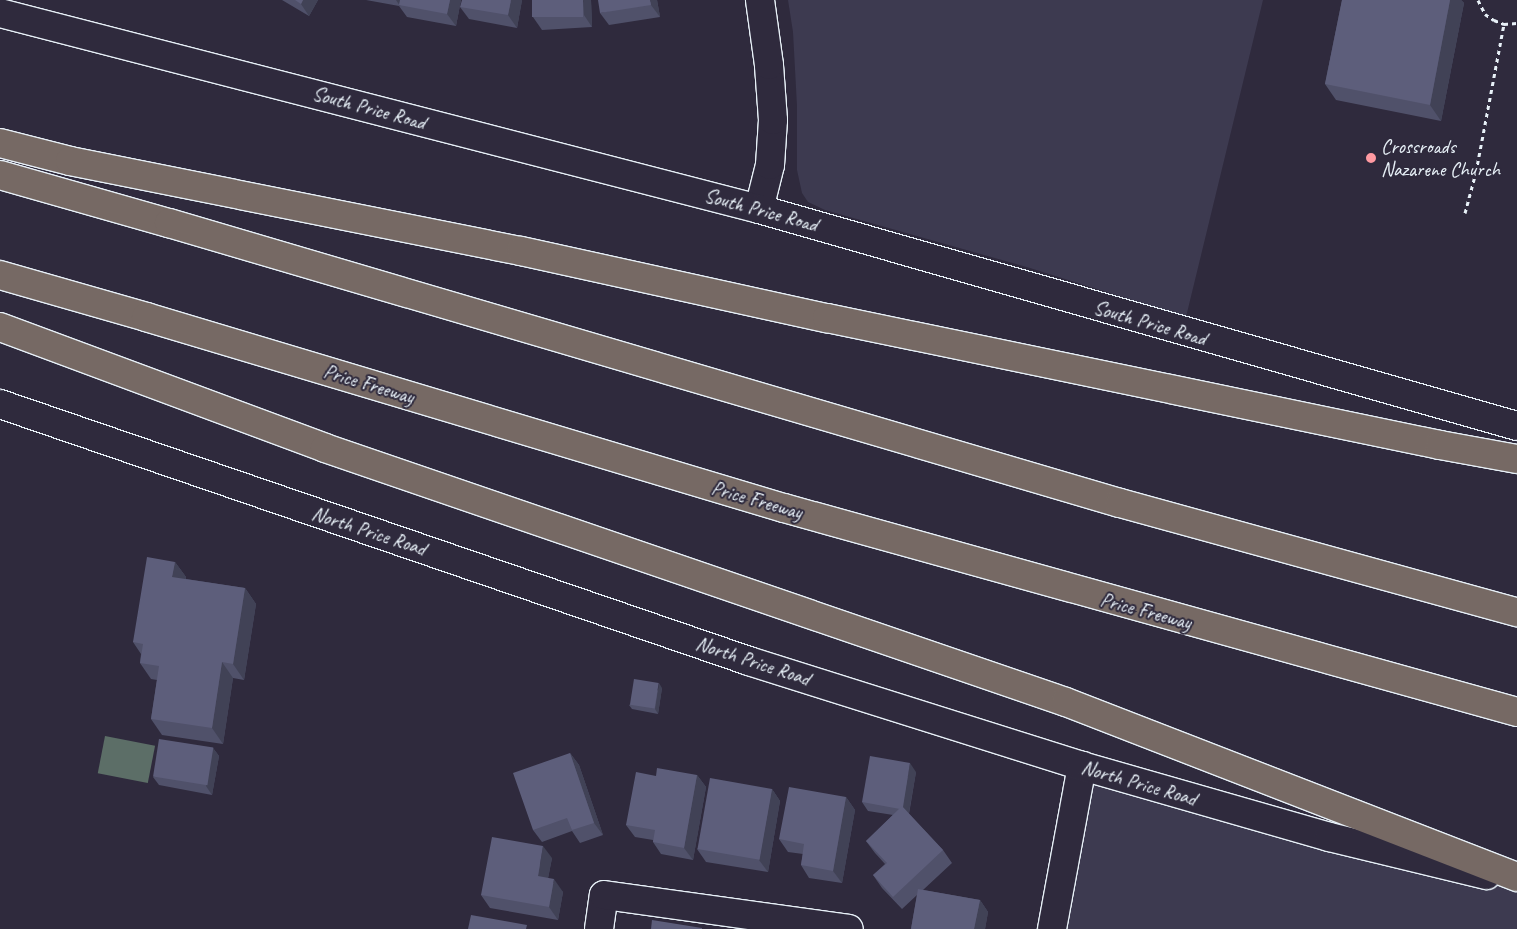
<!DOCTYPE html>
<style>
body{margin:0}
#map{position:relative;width:1517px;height:929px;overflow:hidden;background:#2f2a3d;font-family:Caveat,sans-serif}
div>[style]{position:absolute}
.built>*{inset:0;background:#3d3a50}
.green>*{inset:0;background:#5c6e67;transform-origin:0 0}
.path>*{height:3px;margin-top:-1.5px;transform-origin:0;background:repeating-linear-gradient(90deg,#e8f1f8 0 4px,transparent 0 8px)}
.roads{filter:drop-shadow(1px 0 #e8f1f8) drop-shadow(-1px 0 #e8f1f8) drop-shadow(0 1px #e8f1f8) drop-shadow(0 -1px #e8f1f8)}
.minor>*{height:28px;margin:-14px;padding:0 14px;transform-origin:14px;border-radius:14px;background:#2f2a3d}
.tertiary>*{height:28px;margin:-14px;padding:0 14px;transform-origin:14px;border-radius:14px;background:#2f2a3d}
.secondary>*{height:28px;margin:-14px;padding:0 14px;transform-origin:14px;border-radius:14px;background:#2f2a3d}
.motorway>*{height:28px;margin:-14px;padding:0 14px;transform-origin:14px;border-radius:14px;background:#766964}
.wall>*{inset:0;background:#50516a}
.shaded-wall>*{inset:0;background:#414256}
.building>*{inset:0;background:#5d5e7b;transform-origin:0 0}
.dots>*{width:14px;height:14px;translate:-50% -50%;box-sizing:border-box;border:2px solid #2f2a3d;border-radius:50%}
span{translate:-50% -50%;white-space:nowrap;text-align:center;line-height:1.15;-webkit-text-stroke:4px #2f2a3d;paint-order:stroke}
.street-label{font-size:20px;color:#e8f1f8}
.poi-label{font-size:20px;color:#e8f1f8}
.left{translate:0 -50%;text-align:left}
</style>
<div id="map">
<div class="built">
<div style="clip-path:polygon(788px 0,1263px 0,1186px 317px,1030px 268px,825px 210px,808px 202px,802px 193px,797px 170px,797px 106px,793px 32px)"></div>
<div style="clip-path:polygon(1082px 766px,1517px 882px,1517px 929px,1053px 929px)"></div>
</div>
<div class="green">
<div style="left:105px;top:736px;width:51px;height:38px;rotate:11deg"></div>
</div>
<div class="path">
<div style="left:1478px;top:0;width:16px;rotate:63deg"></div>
<div style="left:1485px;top:14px;width:11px;rotate:34deg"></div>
<div style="left:1494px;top:20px;width:11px;rotate:22deg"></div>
<div style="left:1504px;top:24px;width:13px;rotate:-4deg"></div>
<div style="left:1465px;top:213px;width:42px;rotate:-75deg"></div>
<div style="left:1476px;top:172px;width:151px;rotate:-79.3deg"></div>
</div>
<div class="roads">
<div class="minor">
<div style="left:599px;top:929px;width:34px;rotate:-82deg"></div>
<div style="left:604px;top:895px;width:247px;rotate:7.9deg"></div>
</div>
<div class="tertiary">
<div style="left:759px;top:209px;width:45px;rotate:-76deg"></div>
<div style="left:770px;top:165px;width:45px;rotate:-86.2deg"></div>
<div style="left:773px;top:120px;width:55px;rotate:-94.2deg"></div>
<div style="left:769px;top:65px;width:66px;rotate:-97.9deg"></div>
<div style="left:1052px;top:929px;width:166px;rotate:-79.6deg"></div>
</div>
<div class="secondary">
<div style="left:0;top:13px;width:784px;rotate:14.48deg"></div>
<div style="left:759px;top:209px;width:788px;rotate:15.98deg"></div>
<div style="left:0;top:404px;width:792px;rotate:18.94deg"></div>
<div style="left:749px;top:661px;width:349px;rotate:17.5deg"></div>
<div style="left:1082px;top:766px;width:257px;rotate:16deg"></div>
<div style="left:1329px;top:837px;width:162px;rotate:13.6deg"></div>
</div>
<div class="motorway">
<div style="left:0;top:143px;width:72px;rotate:14.4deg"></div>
<div style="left:70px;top:161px;width:460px;rotate:11.3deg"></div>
<div style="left:521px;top:251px;width:313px;rotate:12.4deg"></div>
<div style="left:827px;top:318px;width:626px;rotate:11.7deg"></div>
<div style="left:1440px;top:445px;width:78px;rotate:10.3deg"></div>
<div style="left:0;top:175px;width:176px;rotate:15.9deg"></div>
<div style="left:169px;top:223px;width:991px;rotate:16.41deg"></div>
<div style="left:1120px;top:503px;width:412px;rotate:15.4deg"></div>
<div style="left:0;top:275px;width:152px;rotate:16deg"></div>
<div style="left:146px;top:317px;width:666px;rotate:16.67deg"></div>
<div style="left:784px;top:508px;width:761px;rotate:15.55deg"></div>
<div style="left:0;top:327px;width:347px;rotate:20.4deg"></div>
<div style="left:325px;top:448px;width:783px;rotate:18.92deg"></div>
<div style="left:1066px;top:702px;width:484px;rotate:21.2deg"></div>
</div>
</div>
<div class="wall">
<div style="clip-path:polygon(282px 0,318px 0,309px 16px)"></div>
<div style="clip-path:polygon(366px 0,461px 0,456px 26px,407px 17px,399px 6px)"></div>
<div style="clip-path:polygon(522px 0,517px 28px,469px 19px,460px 7px)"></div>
<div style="clip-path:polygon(591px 0,592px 27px,542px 30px,533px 17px)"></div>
<div style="clip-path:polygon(657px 0,660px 17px,609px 25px,600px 13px)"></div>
<div style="clip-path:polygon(1342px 0,1461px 0,1464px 3px,1441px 121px,1336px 100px,1325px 84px)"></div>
<div style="clip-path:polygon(175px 562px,186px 577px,186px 579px,245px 588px,256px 604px,244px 680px,233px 678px,223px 744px,162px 735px,151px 719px,157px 680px,151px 679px,140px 663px,141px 654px,133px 642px)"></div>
<div style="clip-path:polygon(662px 688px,658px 714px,632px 709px,629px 705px)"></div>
<div style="clip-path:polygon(213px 748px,219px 756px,212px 795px,159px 785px,153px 777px)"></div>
<div style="clip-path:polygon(570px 753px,579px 765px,603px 835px,580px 843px,572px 831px,542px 842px,533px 830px)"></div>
<div style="clip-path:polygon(916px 772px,909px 814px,943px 850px,952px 863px,923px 890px,980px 900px,988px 912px,985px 929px,911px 929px,917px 895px,902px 909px,882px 888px,873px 875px,885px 864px,875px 853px,866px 841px,893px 815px,868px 811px,862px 802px)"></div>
<div style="clip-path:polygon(697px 775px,706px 787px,693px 860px,661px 854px,653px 842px,653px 840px,635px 837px,626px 825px,656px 776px)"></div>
<div style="clip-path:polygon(772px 789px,780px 801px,768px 872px,706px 862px,697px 849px)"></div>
<div style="clip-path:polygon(846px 797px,855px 810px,842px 883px,809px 878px,801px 865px,803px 854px,788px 852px,779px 839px)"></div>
<div style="clip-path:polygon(552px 858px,548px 878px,563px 892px,558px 920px,490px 908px,481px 895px)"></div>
</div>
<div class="shaded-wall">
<div style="clip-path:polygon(303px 0,318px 0,309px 16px,301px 4px)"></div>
<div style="clip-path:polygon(396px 0,401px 0,400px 6px)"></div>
<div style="clip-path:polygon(450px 0,461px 0,456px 26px,447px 14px)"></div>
<div style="clip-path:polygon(511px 0,522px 0,517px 28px,508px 15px)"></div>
<div style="clip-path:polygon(583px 0,591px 0,592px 27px,584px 15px)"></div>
<div style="clip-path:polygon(650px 0,657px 0,660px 17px,651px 5px)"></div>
<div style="clip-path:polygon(1450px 0,1461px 0,1464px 3px,1441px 121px,1430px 105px)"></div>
<div style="clip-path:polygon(175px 562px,186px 577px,183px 592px,172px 577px)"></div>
<div style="clip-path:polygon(245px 588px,256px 604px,244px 680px,233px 664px)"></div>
<div style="clip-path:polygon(222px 662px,233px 678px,223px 744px,212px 728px)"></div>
<div style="clip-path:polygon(659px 683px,662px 688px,658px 714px,655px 709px)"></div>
<div style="clip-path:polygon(213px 748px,219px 756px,212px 795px,206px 786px)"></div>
<div style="clip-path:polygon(570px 753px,579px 765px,603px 835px,594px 823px)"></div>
<div style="clip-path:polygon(910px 763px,916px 772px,908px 818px,902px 809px)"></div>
<div style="clip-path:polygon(697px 775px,706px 787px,693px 860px,684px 848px)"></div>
<div style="clip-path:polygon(772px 789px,780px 801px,768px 872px,759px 860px)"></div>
<div style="clip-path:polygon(846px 797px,855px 810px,842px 883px,833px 871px)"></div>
<div style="clip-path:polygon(543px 846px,552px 858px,546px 889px,538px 876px)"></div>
<div style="clip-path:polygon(554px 879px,563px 892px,558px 920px,549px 907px)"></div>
<div style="clip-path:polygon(980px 900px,988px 912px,985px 929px,974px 929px)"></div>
</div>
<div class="building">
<div style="clip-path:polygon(295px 0,303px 0,301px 4px)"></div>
<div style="clip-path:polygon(400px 0,450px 0,447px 14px,399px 5px)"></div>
<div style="clip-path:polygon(462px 0,511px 0,508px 15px,460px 7px)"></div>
<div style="left:532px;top:0;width:51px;height:17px"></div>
<div style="clip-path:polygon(598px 0,650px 0,651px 5px,600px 13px)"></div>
<div style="clip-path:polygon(1342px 0,1450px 0,1430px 105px,1325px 84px)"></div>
<div style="clip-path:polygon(147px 557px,175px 562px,172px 577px,245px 588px,233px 664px,222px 662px,212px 728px,151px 719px,159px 666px,140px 663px,143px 644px,133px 642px)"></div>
<div style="left:634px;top:679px;width:25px;height:26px;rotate:9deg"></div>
<div style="left:159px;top:739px;width:55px;height:38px;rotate:9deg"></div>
<div style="clip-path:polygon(570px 753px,594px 823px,572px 830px,567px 818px,533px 830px,513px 773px)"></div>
<div style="clip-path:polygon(870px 756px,910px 763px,903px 807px,900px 809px,862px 802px)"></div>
<div style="clip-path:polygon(657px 768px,697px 775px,684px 848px,653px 842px,655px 830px,626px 825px,636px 772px,656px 776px)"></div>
<div style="left:710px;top:778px;width:63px;height:72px;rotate:10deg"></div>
<div style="clip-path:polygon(789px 787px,846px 797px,833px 871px,801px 865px,804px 844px,779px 839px)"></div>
<div style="clip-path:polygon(902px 806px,943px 850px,893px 897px,873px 875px,887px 863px,866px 841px)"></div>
<div style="clip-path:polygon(492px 837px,543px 846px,538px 876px,554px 879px,549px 907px,481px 895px)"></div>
<div style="clip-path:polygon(918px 889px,980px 900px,974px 929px,911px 929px)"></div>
<div style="clip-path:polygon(471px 915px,527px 925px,526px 929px,468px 929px)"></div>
<div style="clip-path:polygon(652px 920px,702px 928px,702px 929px,651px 929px)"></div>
</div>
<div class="dots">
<div style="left:1371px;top:158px;background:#ff9aa2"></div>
</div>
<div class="street-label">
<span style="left:369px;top:108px;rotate:15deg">South Price Road</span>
<span style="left:761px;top:210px;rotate:15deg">South Price Road</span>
<span style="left:1150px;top:323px;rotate:16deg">South Price Road</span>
<span style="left:369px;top:384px;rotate:17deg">Price Freeway</span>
<span style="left:757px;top:500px;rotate:16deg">Price Freeway</span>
<span style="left:369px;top:531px;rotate:18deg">North Price Road</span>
<span style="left:1146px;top:611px;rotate:15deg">Price Freeway</span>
<span style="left:753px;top:661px;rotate:18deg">North Price Road</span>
<span style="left:1139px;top:783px;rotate:16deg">North Price Road</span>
</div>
<div class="poi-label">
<span class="left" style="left:1381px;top:158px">Crossroads<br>Nazarene Church</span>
</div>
</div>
